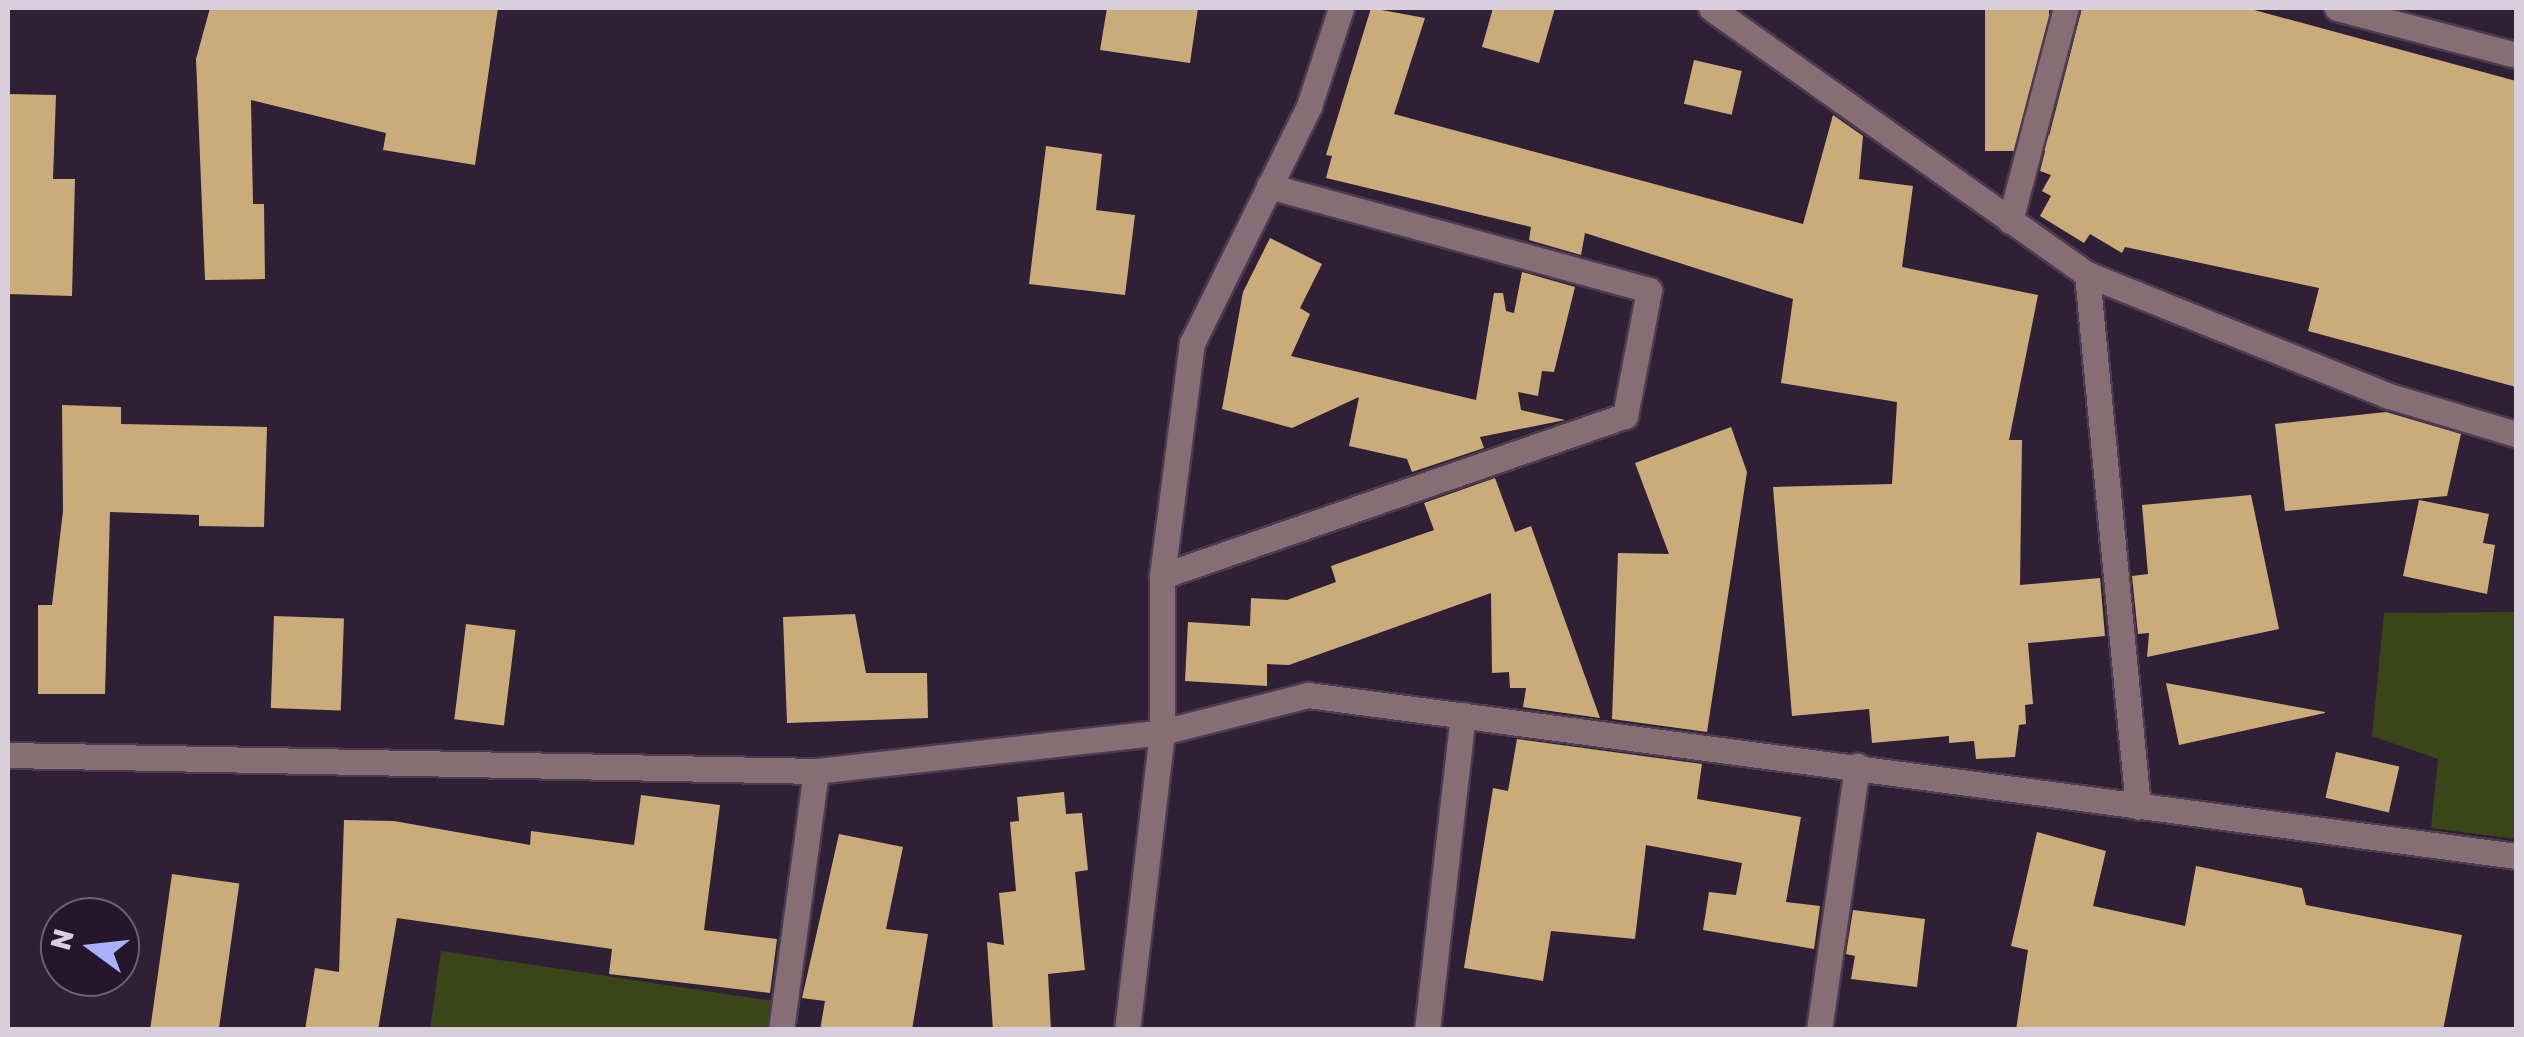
<!DOCTYPE html>
<style>
body{margin:0}
#map{position:relative;width:2524px;height:1037px;overflow:hidden;background:#302035;font-family:Rubik,sans-serif}
div>[style]{position:absolute}
.green>*{inset:0;background:#3a4518}
.building>*{inset:0;background:#caac7b;transform-origin:0 0}
.roads{filter:drop-shadow(2px 0 #4b3c50) drop-shadow(-2px 0 #4b3c50) drop-shadow(0 2px #4b3c50) drop-shadow(0 -2px #4b3c50)}
.minor>*{height:25px;margin:-12.5px;padding:0 12.5px;transform-origin:12.5px;border-radius:12.5px;background:#876e74}
span{translate:-50% -50%;white-space:nowrap;text-align:center;line-height:1.15;-webkit-text-stroke:10px #26162b;paint-order:stroke}
.frame{position:absolute;inset:0;border:10px solid #d9cedc;pointer-events:none}
.north{position:absolute;left:40px;top:897px;width:100px;height:100px;box-sizing:border-box;background:#26162b;border:2px solid #6e6072;border-radius:50%;rotate:285deg;font-size:28px;font-weight:700;line-height:40px;text-align:center;color:#d9cedc}
.north::after{content:'';display:block;margin:auto;width:35px;height:45px;background:#aab0fb;clip-path:polygon(50% 0,100% 100%,50% 72%,0 100%)}
</style>
<div id="map">
<div class="green">
<div style="clip-path:polygon(2516px 612px,2516px 839px,2431px 828px,2438px 759px,2372px 736px,2384px 613px)"></div>
<div style="clip-path:polygon(441px 951px,773px 1001px,769px 1029px,430px 1030px)"></div>
</div>
<div class="building">
<div style="clip-path:polygon(210px 8px,498px 8px,475px 165px,383px 150px,386px 133px,251px 100px,253px 204px,264px 204px,265px 279px,205px 280px,196px 59px)"></div>
<div style="clip-path:polygon(1107px 8px,1198px 8px,1190px 63px,1100px 50px)"></div>
<div style="clip-path:polygon(1371px 8px,1425px 18px,1394px 114px,1803px 224px,1833px 115px,1863px 136px,1859px 179px,1913px 186px,1902px 267px,2038px 295px,2009px 440px,2022px 440px,2020px 585px,2100px 578px,2105px 636px,2028px 643px,2033px 704px,2025px 705px,2026px 724px,2019px 725px,2015px 757px,1976px 759px,1974px 741px,1949px 743px,1949px 736px,1872px 743px,1869px 709px,1792px 716px,1773px 487px,1892px 484px,1897px 402px,1781px 383px,1793px 299px,1585px 233px,1581px 255px,1529px 240px,1531px 227px,1326px 178px,1332px 156px,1326px 155px)"></div>
<div style="clip-path:polygon(1493px 8px,1555px 8px,1539px 63px,1482px 47px)"></div>
<div style="left:1985px;top:8px;width:64px;height:143px"></div>
<div style="clip-path:polygon(2082px 8px,2247px 8px,2516px 81px,2516px 387px,2308px 331px,2319px 288px,2125px 247px,2122px 253px,2090px 234px,2084px 243px,2040px 216px,2051px 196px,2042px 191px,2051px 175px,2040px 171px)"></div>
<div style="left:1694px;top:60px;width:49px;height:45px;rotate:13deg"></div>
<div style="clip-path:polygon(8px 94px,56px 95px,53px 179px,75px 179px,72px 296px,8px 294px)"></div>
<div style="clip-path:polygon(1046px 146px,1102px 154px,1096px 210px,1135px 215px,1125px 295px,1029px 284px)"></div>
<div style="clip-path:polygon(1270px 238px,1322px 264px,1300px 308px,1310px 314px,1291px 356px,1476px 400px,1494px 293px,1503px 293px,1506px 311px,1514px 313px,1522px 272px,1575px 287px,1554px 372px,1542px 371px,1538px 396px,1518px 392px,1521px 410px,1565px 420px,1480px 437px,1484px 448px,1412px 472px,1407px 459px,1349px 446px,1359px 397px,1292px 428px,1222px 409px,1243px 292px)"></div>
<div style="clip-path:polygon(62px 405px,121px 407px,121px 424px,267px 427px,264px 527px,199px 526px,199px 515px,110px 512px,105px 694px,38px 694px,38px 605px,52px 605px,63px 511px)"></div>
<div style="clip-path:polygon(2386px 412px,2461px 434px,2447px 496px,2285px 511px,2275px 424px)"></div>
<div style="clip-path:polygon(1731px 427px,1747px 472px,1707px 732px,1612px 719px,1618px 553px,1669px 554px,1635px 463px)"></div>
<div style="clip-path:polygon(1495px 478px,1515px 532px,1531px 526px,1600px 718px,1523px 707px,1526px 688px,1510px 688px,1509px 672px,1492px 673px,1491px 593px,1289px 665px,1267px 664px,1267px 686px,1185px 681px,1188px 622px,1250px 626px,1251px 598px,1287px 600px,1336px 582px,1331px 566px,1434px 530px,1424px 503px)"></div>
<div style="clip-path:polygon(2251px 495px,2279px 629px,2147px 657px,2149px 633px,2138px 634px,2132px 576px,2148px 574px,2142px 505px)"></div>
<div style="clip-path:polygon(2419px 500px,2489px 514px,2483px 543px,2495px 545px,2487px 594px,2403px 576px)"></div>
<div style="clip-path:polygon(855px 614px,866px 673px,927px 673px,928px 718px,787px 723px,783px 617px)"></div>
<div style="left:274px;top:616px;width:70px;height:92px;rotate:2deg"></div>
<div style="left:466px;top:624px;width:50px;height:96px;rotate:7deg"></div>
<div style="clip-path:polygon(2166px 683px,2325px 712px,2325px 713px,2179px 745px)"></div>
<div style="clip-path:polygon(1517px 739px,1702px 764px,1697px 799px,1801px 817px,1786px 902px,1820px 906px,1814px 949px,1703px 930px,1709px 892px,1736px 895px,1742px 863px,1646px 845px,1635px 939px,1551px 931px,1543px 981px,1464px 968px,1493px 788px,1508px 791px)"></div>
<div style="left:2336px;top:752px;width:65px;height:47px;rotate:13deg"></div>
<div style="clip-path:polygon(1064px 792px,1066px 814px,1082px 813px,1088px 870px,1075px 872px,1085px 970px,1048px 974px,1051px 1030px,993px 1030px,987px 942px,1004px 945px,999px 893px,1016px 891px,1010px 822px,1019px 821px,1017px 797px)"></div>
<div style="clip-path:polygon(641px 795px,720px 805px,704px 930px,777px 939px,770px 993px,609px 974px,612px 949px,397px 918px,378px 1030px,305px 1030px,315px 968px,339px 972px,344px 820px,394px 821px,530px 845px,531px 831px,634px 845px)"></div>
<div style="clip-path:polygon(2037px 832px,2106px 851px,2093px 906px,2185px 926px,2196px 866px,2302px 888px,2306px 905px,2462px 935px,2443px 1030px,2016px 1030px,2028px 950px,2011px 946px)"></div>
<div style="clip-path:polygon(839px 834px,903px 847px,886px 929px,928px 934px,912px 1030px,820px 1030px,825px 1001px,802px 998px)"></div>
<div style="left:172px;top:874px;width:68px;height:157px;rotate:8deg"></div>
<div style="clip-path:polygon(1853px 910px,1925px 919px,1917px 987px,1851px 979px,1855px 956px,1846px 954px)"></div>
</div>
<div class="roads">
<div class="minor">
<div style="left:1711px;top:8px;width:461px;rotate:35.3deg"></div>
<div style="left:2087px;top:274px;width:323px;rotate:22deg"></div>
<div style="left:2386px;top:395px;width:136px;rotate:16.7deg"></div>
<div style="left:2337px;top:8px;width:185px;rotate:14.7deg"></div>
<div style="left:2010px;top:221px;width:220px;rotate:-75.3deg"></div>
<div style="left:2087px;top:274px;width:535px;rotate:84.53deg"></div>
<div style="left:1162px;top:576px;width:490px;rotate:-19.1deg"></div>
<div style="left:1625px;top:416px;width:128px;rotate:-79.2deg"></div>
<div style="left:1649px;top:290px;width:394px;rotate:-164.7deg"></div>
<div style="left:8px;top:755px;width:808px;rotate:1.13deg"></div>
<div style="left:816px;top:771px;width:348px;rotate:-6.4deg"></div>
<div style="left:1162px;top:732px;width:151px;rotate:-14.2deg"></div>
<div style="left:1308px;top:695px;width:1219px;rotate:7.59deg"></div>
<div style="left:781px;top:1030px;width:261px;rotate:-82.3deg"></div>
<div style="left:1127px;top:1030px;width:300px;rotate:-83.3deg"></div>
<div style="left:1162px;top:732px;width:156px;rotate:-90deg"></div>
<div style="left:1162px;top:576px;width:235px;rotate:-82.7deg"></div>
<div style="left:1192px;top:343px;width:264px;rotate:-63.7deg"></div>
<div style="left:1309px;top:106px;width:103px;rotate:-71.9deg"></div>
<div style="left:1427px;top:1030px;width:317px;rotate:-83.5deg"></div>
<div style="left:1819px;top:1030px;width:267px;rotate:-81.8deg"></div>
</div>
</div>
<div class="frame"></div>
<div class="north">N</div>
</div>
